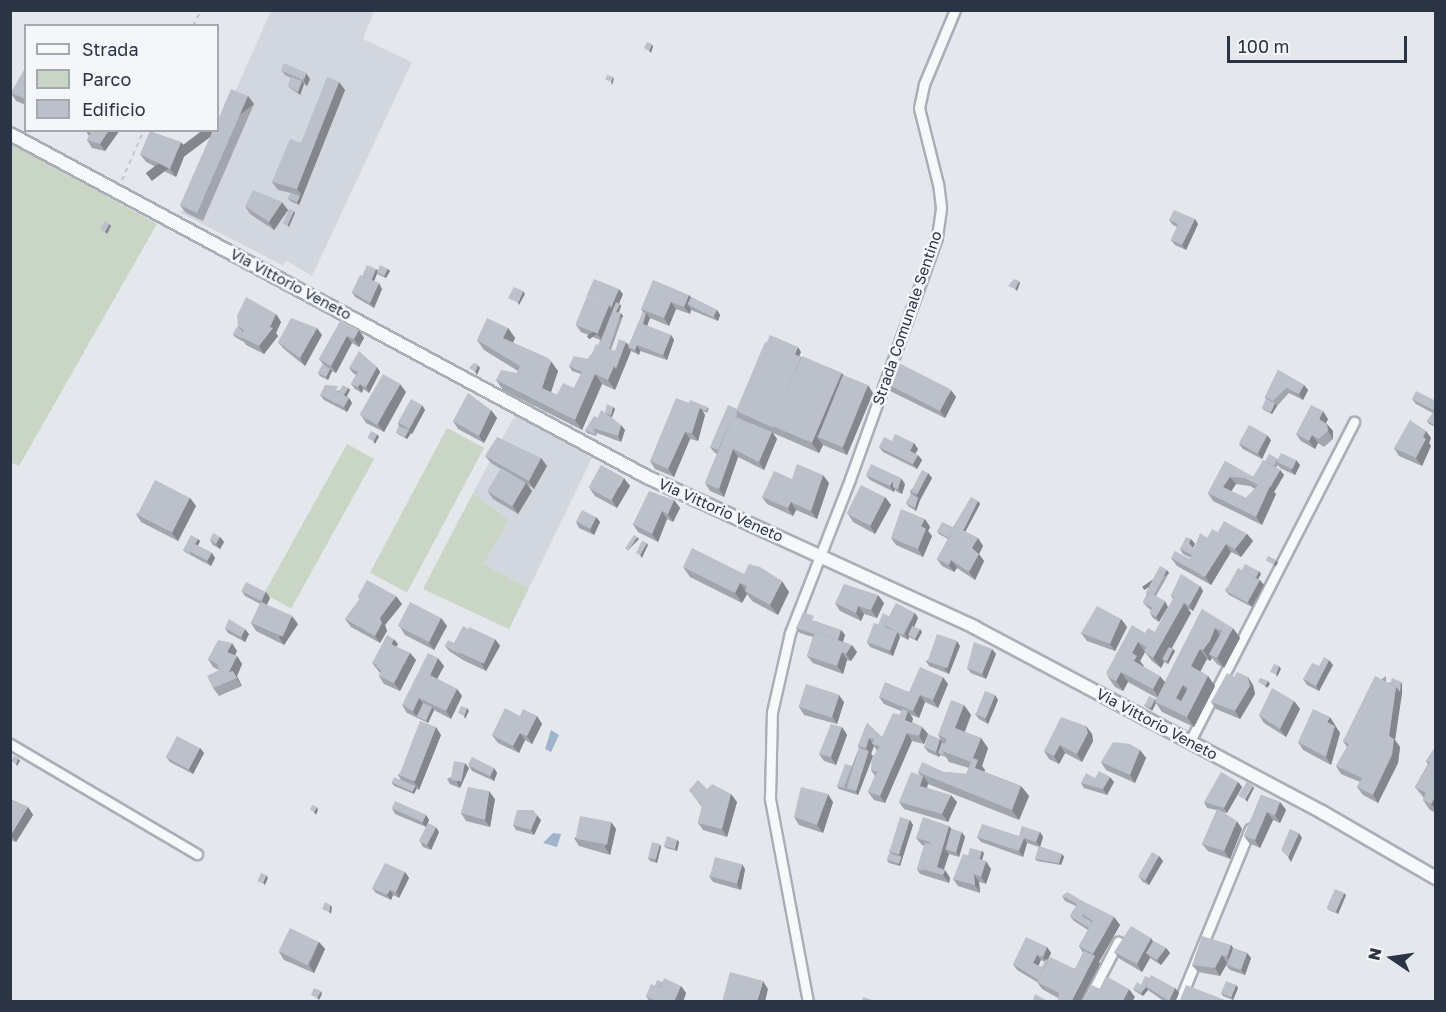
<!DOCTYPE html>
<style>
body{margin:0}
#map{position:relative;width:1446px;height:1012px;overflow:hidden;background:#e4e7ec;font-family:"Golos Text",sans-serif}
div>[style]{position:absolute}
.built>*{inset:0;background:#d2d6de}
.green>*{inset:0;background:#c9d6c5;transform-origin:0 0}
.water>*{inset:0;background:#9fb4cc}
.path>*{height:2px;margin-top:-1px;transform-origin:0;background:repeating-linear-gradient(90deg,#c2c5cb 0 4.5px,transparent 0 9px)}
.roads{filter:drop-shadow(2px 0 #a9aeb7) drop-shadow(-2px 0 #a9aeb7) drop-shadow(0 2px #a9aeb7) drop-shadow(0 -2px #a9aeb7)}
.minor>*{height:9px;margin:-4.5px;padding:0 4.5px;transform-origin:4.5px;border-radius:4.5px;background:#f7f8fa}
.tertiary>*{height:12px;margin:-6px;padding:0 6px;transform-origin:6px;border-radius:6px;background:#f7f8fa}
.wall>*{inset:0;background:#a1a5ae}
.shaded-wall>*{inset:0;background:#83868d;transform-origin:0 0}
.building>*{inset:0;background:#bbc0ca;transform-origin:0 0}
span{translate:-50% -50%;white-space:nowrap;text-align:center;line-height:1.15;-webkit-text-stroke:5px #f4f6f9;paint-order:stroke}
.street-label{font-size:15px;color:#2b3445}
.frame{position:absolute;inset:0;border:12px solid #2b3445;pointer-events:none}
.legend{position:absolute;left:24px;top:24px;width:195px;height:108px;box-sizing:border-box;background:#f4f6f9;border:2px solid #a4a8b1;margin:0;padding:8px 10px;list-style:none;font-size:18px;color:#2b3445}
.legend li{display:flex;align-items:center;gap:12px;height:30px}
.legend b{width:30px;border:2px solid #a4a8b1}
.north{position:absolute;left:1362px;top:928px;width:60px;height:60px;-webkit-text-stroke:4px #f4f6f9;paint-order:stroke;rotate:283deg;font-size:16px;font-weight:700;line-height:24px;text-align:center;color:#2b3445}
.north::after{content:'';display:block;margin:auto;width:21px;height:27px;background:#2b3445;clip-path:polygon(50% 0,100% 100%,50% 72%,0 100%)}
.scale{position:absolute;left:1227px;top:36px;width:180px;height:27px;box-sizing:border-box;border:3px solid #2b3445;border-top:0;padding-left:8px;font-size:18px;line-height:21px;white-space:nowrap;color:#2b3445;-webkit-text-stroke:4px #f4f6f9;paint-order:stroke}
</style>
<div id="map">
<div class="built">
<div style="clip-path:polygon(271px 11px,374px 11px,363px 39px,412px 62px,312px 276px,287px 261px,282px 265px,181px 213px)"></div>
<div style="clip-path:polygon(515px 415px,593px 456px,529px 588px,484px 564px,509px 520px,473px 493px)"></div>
</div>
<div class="green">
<div style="clip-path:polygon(10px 143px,157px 224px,19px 466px,10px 462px)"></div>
<div style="left:447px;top:428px;width:42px;height:164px;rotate:28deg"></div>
<div style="left:347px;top:444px;width:31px;height:171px;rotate:29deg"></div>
<div style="clip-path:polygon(473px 493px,509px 520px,484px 564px,529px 588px,509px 629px,423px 589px)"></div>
</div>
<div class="water">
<div style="clip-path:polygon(551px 730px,559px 735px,551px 752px,545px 749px)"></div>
<div style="clip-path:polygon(553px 833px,561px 834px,557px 847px,543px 843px)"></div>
</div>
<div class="path">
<div style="left:193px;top:26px;width:18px;rotate:-63deg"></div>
<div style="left:122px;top:180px;width:55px;rotate:-66.3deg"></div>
</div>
<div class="roads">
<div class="minor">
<div style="left:1190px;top:741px;width:359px;rotate:-62.8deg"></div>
<div style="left:10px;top:744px;width:217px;rotate:30.5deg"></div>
<div style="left:808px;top:1002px;width:208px;rotate:-100.6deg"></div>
<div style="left:770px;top:798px;width:86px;rotate:-88.7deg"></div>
<div style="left:772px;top:712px;width:81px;rotate:-77.2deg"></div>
<div style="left:790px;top:633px;width:165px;rotate:-68.7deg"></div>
<div style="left:850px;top:479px;width:257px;rotate:-70.2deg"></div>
<div style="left:937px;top:237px;width:30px;rotate:-82deg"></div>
<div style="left:941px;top:207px;width:23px;rotate:-97deg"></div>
<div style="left:938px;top:184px;width:78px;rotate:-104deg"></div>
<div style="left:919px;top:108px;width:25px;rotate:-78deg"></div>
<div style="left:924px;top:84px;width:80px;rotate:-67.3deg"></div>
<div style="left:1087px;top:1002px;width:68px;rotate:-62.7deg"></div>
<div style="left:1179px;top:1002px;width:187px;rotate:-67.7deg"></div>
</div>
<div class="tertiary">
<div style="left:10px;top:134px;width:723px;rotate:28.3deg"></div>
<div style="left:647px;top:477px;width:360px;rotate:24.6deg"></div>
<div style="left:974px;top:627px;width:394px;rotate:28deg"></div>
<div style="left:1322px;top:812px;width:132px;rotate:30.1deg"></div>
</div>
</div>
<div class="wall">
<div style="clip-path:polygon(26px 67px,26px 105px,16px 101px,11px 93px)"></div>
<div style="clip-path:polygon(281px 70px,310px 79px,307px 86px,304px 84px,300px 95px,290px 88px,288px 86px,291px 78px,285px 75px)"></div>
<div style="clip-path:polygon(339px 82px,345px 90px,299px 205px,290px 201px,288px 198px,291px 193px,278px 190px,272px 182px,301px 143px)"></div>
<div style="clip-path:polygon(248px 96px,254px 104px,203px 221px,186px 213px,180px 205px)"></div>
<div style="clip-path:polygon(85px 130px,120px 130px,105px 151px,92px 148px,87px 140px,89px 136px)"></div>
<div style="clip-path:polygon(187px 149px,176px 177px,146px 162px,140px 154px)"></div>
<div style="clip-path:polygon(245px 206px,288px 210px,274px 230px,250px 214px)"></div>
<div style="clip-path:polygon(1195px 219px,1198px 224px,1186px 250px,1175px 245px,1171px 240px,1177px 227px,1173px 225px,1169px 220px)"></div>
<div style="clip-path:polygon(376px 269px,378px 271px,388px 269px,390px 271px,386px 278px,379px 275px,377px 273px,374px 281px,382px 289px,374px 308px,355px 297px,352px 292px,362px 276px)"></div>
<div style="clip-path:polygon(623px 294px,619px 303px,621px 306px,619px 313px,623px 316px,611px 350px,615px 351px,629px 345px,643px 312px,641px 309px,689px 295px,691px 297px,717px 310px,720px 315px,718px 321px,691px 310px,690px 314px,676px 309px,669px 326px,650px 318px,647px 326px,671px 335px,674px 340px,667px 360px,640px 351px,639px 355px,631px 351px,615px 390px,602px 384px,582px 430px,503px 390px,496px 380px,517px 373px,518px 371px,484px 350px,477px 340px,508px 328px,515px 338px,513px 343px,558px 371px,551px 392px,557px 395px,574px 388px,581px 374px,572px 371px,569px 366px,588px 359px,599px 345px,600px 340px,581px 332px,576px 325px)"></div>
<div style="clip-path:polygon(276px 314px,281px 322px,276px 333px,278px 336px,264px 354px,246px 345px,244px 342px,235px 337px,233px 334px,238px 326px)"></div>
<div style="clip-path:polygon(341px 320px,359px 330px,364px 338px,359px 347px,352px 343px,336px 373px,332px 371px,328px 380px,320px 376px,318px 373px,323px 364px,319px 359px)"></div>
<div style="clip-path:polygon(322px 335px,305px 366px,284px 349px,278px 342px)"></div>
<div style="clip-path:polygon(801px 352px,799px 356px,843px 375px,873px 393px,847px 455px,823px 445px,819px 453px,773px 433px,777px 439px,764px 470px,738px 457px,724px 497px,710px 491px,705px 483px,717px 454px,714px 452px,710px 447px,737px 409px)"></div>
<div style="clip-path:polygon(377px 367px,380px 372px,369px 393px,363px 389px,362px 393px,355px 389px,351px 384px,356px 375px,353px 373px,349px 368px)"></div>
<div style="clip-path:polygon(1278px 370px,1304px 385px,1308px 390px,1303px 400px,1289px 393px,1277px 406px,1272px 414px,1264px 410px,1262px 408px,1266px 399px,1265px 397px)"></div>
<div style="clip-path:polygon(885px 383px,956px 397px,945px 418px,890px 391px)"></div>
<div style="clip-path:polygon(348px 388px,350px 390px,347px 396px,349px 398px,352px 403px,347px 412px,324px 400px,320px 395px)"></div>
<div style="clip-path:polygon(406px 392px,384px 432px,366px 423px,361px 415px)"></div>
<div style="clip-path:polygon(1412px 399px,1436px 401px,1436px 427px,1429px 424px,1427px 421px,1433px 413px,1416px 404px)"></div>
<div style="clip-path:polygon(689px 403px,707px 407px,709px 409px,707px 413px,703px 411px,705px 415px,698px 441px,690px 439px,674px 477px,655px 469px,650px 461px)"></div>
<div style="clip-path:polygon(422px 405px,425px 410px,412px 434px,411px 433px,407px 439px,398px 434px,396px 432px,399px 426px,398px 423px)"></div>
<div style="clip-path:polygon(613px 407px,615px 409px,612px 417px,611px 417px,625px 430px,621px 442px,597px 433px,596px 436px,587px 433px,585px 430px,598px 418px)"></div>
<div style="clip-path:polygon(491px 410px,497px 418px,484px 443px,458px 429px,453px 421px)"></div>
<div style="clip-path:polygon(1328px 419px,1326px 423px,1333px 431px,1333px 439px,1324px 447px,1318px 443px,1315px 449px,1301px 441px,1296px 434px)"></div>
<div style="clip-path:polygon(1426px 431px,1431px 438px,1429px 443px,1431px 446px,1422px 466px,1399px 456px,1394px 448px)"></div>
<div style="clip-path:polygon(1271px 440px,1262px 459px,1243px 449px,1239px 444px)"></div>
<div style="clip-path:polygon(892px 441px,914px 443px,918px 449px,915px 453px,922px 460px,917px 469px,883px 452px,879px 447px)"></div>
<div style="clip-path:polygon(485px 456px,541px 458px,547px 466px,534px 489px,528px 485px,532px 491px,518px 514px,493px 499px,488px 492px,501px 469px,491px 463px)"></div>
<div style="clip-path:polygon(evenodd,1278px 459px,1296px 460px,1300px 465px,1295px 475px,1280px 468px,1278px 465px,1276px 468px,1280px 470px,1284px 475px,1274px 492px,1276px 494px,1262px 525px,1213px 501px,1208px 493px,1225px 461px,1253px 477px,1265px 461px,1278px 459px,1236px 484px,1250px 486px,1255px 489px,1246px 498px,1231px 491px,1236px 484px)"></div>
<div style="clip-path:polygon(928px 473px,932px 478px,920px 500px,916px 511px,908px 506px,906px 503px,911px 494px,910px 491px)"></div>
<div style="clip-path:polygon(866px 475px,905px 484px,902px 494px,897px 492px,895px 489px,894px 492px,870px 480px)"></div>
<div style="clip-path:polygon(792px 479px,829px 483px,817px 519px,796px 510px,793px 516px,767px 504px,762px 497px)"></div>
<div style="clip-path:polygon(630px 486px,617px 508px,595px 496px,590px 489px)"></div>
<div style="clip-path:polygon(885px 497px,891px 505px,875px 534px,853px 522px,848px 514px)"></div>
<div style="clip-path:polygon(190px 498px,196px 506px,178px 541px,141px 522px,136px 514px)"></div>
<div style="clip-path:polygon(674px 500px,680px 508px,673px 522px,667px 519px,658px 542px,638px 532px,633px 524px)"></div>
<div style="clip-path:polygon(978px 501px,980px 504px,965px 532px,978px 538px,983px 546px,979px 554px,984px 561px,975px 580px,957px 568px,954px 572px,942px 566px,937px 559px,948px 539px,939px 534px,937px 531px,953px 527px)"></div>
<div style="clip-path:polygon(596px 517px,600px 522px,594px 535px,579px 528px,576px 522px)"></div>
<div style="clip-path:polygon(925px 519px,930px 527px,928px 531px,932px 536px,923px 557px,896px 545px,891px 538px)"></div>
<div style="clip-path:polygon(1218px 532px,1247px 534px,1253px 541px,1241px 557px,1231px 552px,1211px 585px,1177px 566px,1171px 558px,1190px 559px,1191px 558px,1183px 554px,1180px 549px,1191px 539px,1195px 544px,1193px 548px,1194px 549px,1207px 538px)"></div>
<div style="clip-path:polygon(220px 537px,224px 542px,220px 549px,213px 545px,210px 540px)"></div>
<div style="clip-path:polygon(198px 539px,200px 541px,198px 546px,212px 553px,215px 558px,211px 566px,185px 552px,183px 550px)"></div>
<div style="clip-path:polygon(683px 567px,744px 574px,789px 592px,778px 615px,752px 601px,747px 594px,742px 603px,690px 577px)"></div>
<div style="clip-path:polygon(1242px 570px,1261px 574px,1258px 579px,1264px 585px,1252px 607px,1229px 595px,1225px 590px)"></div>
<div style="clip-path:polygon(1169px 573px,1156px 596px,1159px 622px,1153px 618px,1150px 613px,1151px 610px,1147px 607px,1143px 602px,1147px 594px,1146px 592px)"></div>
<div style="clip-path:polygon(1200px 586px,1203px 591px,1193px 611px,1187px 608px,1191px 613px,1172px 648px,1175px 651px,1168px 664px,1164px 662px,1161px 668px,1152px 661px,1145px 652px,1140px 661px,1144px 667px,1165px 682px,1202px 609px,1240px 638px,1224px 668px,1217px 664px,1212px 658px,1210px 661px,1207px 659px,1200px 671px,1208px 676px,1215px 686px,1194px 727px,1162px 712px,1156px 703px,1152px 711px,1146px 707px,1144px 705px,1156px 700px,1157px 698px,1128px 682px,1123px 691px,1115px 687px,1108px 677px,1145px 633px,1155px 632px,1173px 599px,1171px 595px)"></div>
<div style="clip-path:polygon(242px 591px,266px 592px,270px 598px,266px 605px,298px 624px,284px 645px,256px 631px,251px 623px,260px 604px,245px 596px)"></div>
<div style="clip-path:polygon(358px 596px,402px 604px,385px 625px,387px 631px,380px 643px,351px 627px,345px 619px,360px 599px)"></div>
<div style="clip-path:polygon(835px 603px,884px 603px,877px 618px,864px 614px,861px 621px,840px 611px)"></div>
<div style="clip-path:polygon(915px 613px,918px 618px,914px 627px,922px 632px,917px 641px,909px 637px,908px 640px,899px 635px,900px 637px,893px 656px,870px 647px,867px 642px,878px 625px,889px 616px)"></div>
<div style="clip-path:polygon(441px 618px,447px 626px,434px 650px,405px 635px,400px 627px)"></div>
<div style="clip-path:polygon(1121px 619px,1127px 627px,1115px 651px,1087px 641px,1081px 633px)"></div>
<div style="clip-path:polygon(817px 621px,817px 622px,841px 630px,845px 635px,843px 641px,857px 652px,851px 661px,847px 660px,843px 674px,813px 663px,807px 656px,813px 637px,800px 633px,796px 628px)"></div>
<div style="clip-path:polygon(225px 628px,249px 634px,245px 642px,228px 633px)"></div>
<div style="clip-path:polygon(495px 639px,500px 646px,486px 671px,463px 660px,449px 651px,445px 646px)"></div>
<div style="clip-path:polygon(398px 644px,396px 647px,410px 653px,416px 660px,400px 691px,384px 684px,379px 676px,380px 673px,372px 663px)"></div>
<div style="clip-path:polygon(960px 646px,949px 674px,929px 666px,926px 661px)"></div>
<div style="clip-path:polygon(992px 649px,996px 654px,986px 679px,971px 673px,967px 668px)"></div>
<div style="clip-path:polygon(237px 651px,235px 655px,237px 656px,242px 664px,237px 676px,242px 686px,219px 696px,213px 688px,219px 670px,213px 667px,208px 659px)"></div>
<div style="clip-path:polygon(1333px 665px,1319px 691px,1307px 685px,1303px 679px)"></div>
<div style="clip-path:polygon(444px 666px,437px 679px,457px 689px,462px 696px,451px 719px,434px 710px,428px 723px,407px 713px,402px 705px)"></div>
<div style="clip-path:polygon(1386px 676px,1386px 682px,1390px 683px,1401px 682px,1402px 684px,1395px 740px,1400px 747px,1398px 763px,1378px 803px,1363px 795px,1357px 787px,1360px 782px,1341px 774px,1336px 766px,1347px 747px,1343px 741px,1382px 679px)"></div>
<div style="clip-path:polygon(1234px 677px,1253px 685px,1255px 694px,1240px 719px,1216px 709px,1211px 702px)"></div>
<div style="clip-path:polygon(948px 684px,938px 708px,925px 702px,919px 718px,911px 715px,913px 719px,912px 722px,922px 727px,928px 734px,924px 744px,912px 741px,885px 803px,874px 800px,868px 792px,875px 776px,871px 770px,877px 751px,874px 746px,871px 754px,873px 756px,858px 795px,839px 789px,837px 786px,852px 766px,859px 748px,858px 746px,867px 723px,882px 737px,900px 715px,901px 711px,884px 704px,879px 697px,909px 692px)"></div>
<div style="clip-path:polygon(995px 695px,998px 700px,988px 724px,979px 719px,975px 714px)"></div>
<div style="clip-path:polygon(1294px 701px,1300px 709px,1286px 737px,1264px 723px,1259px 715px)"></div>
<div style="clip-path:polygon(844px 702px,837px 724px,804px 715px,799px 707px)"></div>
<div style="clip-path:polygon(964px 705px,971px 715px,965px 732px,981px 738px,988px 748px,982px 766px,985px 770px,984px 772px,1021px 786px,1029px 796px,1019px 820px,928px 784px,927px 788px,957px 802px,948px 822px,904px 809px,899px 802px,920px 775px,918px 772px,944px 772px,966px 774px,969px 768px,949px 762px,946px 757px,940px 755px,939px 757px,928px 752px,924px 747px,940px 739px,943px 743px,938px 735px)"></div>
<div style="clip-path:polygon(520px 716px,537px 716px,542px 724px,532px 744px,525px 740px,519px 753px,498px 743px,492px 735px)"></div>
<div style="clip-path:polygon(1335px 724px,1335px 726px,1340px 733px,1331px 765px,1303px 750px,1298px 742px)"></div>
<div style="clip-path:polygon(1086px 726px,1092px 734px,1093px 741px,1082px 762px,1065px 753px,1059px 764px,1049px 759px,1044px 751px)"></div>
<div style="clip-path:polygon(842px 727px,847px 735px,836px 765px,824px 761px,819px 754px)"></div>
<div style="clip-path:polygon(441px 735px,419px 790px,416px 788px,414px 794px,394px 786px,392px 783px,401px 780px,398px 775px)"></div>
<div style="clip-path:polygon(1436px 746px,1436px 813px,1430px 810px,1423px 800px,1424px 798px,1415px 787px,1428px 764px,1426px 761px)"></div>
<div style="clip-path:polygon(200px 748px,204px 753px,193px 774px,170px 762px,166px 757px)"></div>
<div style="clip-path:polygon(1140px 750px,1146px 758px,1135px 783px,1106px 770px,1101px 762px)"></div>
<div style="clip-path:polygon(469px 766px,494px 768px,497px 773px,494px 781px,472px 771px)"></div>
<div style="clip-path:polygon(469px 768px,460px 788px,450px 784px,447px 779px)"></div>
<div style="clip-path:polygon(1095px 778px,1114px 782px,1107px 795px,1084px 788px,1081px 783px)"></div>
<div style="clip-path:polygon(1238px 782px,1242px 787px,1227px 813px,1222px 812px,1242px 829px,1230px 859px,1208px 851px,1202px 844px,1217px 810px,1207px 808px,1204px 802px)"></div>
<div style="clip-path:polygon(689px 790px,731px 794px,737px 802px,727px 837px,703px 830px,698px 823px,702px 807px)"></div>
<div style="clip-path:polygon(1261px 795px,1280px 802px,1286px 810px,1280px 823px,1273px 820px,1260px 848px,1249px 843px,1244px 836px)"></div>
<div style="clip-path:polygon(10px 799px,28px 807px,33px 815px,16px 842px,10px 840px)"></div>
<div style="clip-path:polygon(495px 799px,490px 827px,466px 821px,461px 813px)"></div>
<div style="clip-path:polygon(833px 802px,823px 833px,799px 825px,794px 817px)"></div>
<div style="clip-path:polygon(392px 808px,426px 815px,429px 820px,426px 827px,395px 814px)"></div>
<div style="clip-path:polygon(541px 820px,534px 835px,516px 830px,513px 825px)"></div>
<div style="clip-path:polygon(910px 820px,913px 825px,900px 866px,889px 863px,887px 860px,891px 854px,889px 851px)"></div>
<div style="clip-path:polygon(611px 822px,616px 829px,610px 855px,579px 846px,574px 838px)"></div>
<div style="clip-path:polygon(952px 829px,965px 837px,959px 857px,949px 854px,944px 869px,950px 878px,949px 883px,920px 874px,917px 869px,924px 846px,922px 845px,916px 838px)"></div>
<div style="clip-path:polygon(439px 832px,431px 850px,423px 847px,420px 841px)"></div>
<div style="clip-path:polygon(1040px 832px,1043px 837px,1040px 847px,1062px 854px,1064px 857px,1061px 865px,1037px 861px,1035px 859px,1039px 847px,1027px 843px,1023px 857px,981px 842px,977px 837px,1019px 836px)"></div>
<div style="clip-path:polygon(677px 840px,679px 842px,677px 851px,666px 848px,664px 846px)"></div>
<div style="clip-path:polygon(661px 847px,657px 863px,650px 861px,648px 858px)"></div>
<div style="clip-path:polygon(982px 851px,984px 853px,982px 860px,991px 869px,986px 884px,979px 882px,980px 893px,958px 886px,953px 879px,968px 856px)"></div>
<div style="clip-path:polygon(1159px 856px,1163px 861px,1149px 885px,1143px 882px,1139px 877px)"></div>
<div style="clip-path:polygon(745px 869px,741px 890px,713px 882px,709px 876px)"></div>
<div style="clip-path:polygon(405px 872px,409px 878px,399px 898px,393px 895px,391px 900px,376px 893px,372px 888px)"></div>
<div style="clip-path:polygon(1346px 895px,1338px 914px,1329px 910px,1327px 908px)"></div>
<div style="clip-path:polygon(evenodd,1062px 896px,1088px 904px,1114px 917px,1120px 925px,1099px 962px,1100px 964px,1058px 998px,1042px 989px,1037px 982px,1017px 970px,1013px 964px,1047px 947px,1051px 953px,1048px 960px,1075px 969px,1083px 953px,1079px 946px,1088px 930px,1074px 921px,1070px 916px,1076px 906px,1065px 901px,1062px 896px,1041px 960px,1045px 962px,1042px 967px,1038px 966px,1041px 960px)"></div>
<div style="clip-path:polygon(1153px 941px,1166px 948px,1170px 953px,1161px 965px,1150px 958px,1142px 972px,1120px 959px,1114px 952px)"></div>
<div style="clip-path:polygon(319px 942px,325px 949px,314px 973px,284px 960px,279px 952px)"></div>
<div style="clip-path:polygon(1231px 945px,1233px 948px,1247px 953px,1251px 958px,1245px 975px,1230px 970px,1226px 965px,1227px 964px,1220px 976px,1198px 972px,1192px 965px)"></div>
<div style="clip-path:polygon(1149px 978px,1175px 988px,1179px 993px,1175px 1002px,1165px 1002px,1148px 990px,1143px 996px,1135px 991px,1133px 989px,1141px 985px)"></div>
<div style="clip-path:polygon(662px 982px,681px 986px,686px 993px,683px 1002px,650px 1002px,646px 996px,655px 986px)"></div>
<div style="clip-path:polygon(1236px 985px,1238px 988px,1233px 1000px,1223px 996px,1221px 993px)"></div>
</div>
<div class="shaded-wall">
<div style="clip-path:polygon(652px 44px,653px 47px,651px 53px,649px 51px)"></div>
<div style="clip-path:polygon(306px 73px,310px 79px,307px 86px,304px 81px)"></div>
<div style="clip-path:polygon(613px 77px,614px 79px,612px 85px,611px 82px)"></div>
<div style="clip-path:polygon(302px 81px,304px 84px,300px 95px,298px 92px)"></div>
<div style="clip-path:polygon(339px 82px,345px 90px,299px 205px,297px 202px,301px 194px,297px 189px)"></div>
<div style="left:248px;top:96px;width:10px;height:128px;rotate:53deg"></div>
<div style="clip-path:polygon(109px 130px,120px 130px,105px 151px,100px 144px)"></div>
<div style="clip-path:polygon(181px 142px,187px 149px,176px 177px,170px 169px)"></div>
<div style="clip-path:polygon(282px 202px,288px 210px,274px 230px,269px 222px)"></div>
<div style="clip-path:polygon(294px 211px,295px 213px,289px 227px,287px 225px)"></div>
<div style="clip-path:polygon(1195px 219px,1198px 224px,1186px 250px,1182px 245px)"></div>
<div style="clip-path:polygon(109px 224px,111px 226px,107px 234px,105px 232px)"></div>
<div style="clip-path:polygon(376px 269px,378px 271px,373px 284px,371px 282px)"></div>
<div style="clip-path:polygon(388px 269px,390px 271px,386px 278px,384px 276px)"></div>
<div style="clip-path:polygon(1019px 281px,1020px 283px,1017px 291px,1015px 289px)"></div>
<div style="clip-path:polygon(379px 283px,382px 289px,374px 308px,370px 303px)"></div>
<div style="clip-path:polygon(619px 289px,623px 294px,603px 341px,597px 334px,609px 305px)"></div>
<div style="clip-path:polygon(523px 291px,525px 294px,519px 305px,518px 303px)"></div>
<div style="clip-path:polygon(689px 295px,694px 302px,688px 304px,691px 310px,690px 314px,684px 307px)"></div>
<div style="clip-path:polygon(671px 302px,676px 309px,669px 326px,664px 318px)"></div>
<div style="clip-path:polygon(620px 304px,621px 306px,618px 314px,616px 312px)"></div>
<div style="clip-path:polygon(717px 310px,720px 315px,718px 321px,714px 316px)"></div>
<div style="left:621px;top:313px;width:4px;height:41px;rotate:56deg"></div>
<div style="clip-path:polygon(646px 313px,650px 318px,646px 329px,643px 324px)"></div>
<div style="clip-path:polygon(276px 314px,281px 322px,276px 333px,278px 336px,264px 354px,259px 346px)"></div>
<div style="clip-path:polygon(317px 328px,322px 335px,305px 366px,300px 358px)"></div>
<div style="clip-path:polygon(508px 328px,515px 338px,510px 348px,503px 338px)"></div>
<div style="clip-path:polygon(359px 330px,364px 338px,359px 347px,354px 339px)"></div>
<div style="clip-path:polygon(671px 335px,674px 340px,667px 360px,663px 355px)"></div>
<div style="clip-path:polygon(347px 336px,352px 343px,336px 373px,331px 366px)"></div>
<div style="clip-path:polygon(626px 342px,631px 348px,628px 347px,631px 351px,615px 390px,608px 380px)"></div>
<div style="clip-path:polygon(637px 345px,640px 351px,639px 355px,635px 350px)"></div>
<div style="clip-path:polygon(798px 347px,801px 352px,797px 361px,794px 356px)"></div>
<div style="clip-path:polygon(551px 361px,558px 371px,549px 398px,542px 388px)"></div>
<div style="clip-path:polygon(478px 365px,480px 368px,477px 375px,475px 372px)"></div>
<div style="clip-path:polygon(377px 367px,380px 372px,369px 393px,366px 387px)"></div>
<div style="clip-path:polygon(330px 369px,332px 371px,328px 380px,326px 377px)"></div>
<div style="clip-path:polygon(842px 373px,849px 383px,817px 437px,823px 445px,819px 453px,812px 443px)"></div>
<div style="clip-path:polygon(595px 374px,602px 384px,582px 430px,575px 420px)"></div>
<div style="clip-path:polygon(360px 384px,363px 389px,362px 393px,358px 387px)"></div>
<div style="clip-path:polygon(400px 384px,406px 392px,384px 432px,378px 424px)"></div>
<div style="clip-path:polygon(868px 385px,873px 393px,847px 455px,842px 447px)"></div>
<div style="clip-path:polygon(1304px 385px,1308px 390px,1303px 400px,1299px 394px)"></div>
<div style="clip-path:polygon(348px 388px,350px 390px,345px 399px,343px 396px)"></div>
<div style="clip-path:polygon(951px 390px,956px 397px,945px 418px,940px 411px)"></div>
<div style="clip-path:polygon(349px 398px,352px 403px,347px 412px,344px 407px)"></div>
<div style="clip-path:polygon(1275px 403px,1277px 406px,1272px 414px,1270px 412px)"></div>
<div style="clip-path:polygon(422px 405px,425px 410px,412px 434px,409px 429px)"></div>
<div style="clip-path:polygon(613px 407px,615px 409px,612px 417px,611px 415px)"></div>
<div style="clip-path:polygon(700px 407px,705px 415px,698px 441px,692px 433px)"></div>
<div style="clip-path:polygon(491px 410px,497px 418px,484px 443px,479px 436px)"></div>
<div style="clip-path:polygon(1323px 411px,1328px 419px,1324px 427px,1319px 419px)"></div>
<div style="clip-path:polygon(1327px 424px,1333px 431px,1333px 439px,1328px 431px)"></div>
<div style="clip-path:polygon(621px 425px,625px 430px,621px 442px,618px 436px)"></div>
<div style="clip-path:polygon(409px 430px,411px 433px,407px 439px,405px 437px)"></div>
<div style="clip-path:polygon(1426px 431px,1431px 438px,1429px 443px,1431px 446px,1422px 466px,1416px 458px,1423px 437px)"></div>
<div style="clip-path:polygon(685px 432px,690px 439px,674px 477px,668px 469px)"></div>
<div style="clip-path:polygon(772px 432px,777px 439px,764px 470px,759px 462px)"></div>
<div style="clip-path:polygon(377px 434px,379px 437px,375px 444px,373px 441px)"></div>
<div style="clip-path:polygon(1267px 435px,1271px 440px,1262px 459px,1258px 454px)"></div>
<div style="clip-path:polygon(1312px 435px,1318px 443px,1315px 449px,1309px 441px)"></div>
<div style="clip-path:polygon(914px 443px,918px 449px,914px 456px,910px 451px)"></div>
<div style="clip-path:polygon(733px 449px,738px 457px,724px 497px,719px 489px)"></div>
<div style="clip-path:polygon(918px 455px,922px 460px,917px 469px,913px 464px)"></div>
<div style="clip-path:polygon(541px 458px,547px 466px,534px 489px,529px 481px)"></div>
<div style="clip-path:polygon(1296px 460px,1300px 465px,1295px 475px,1291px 470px)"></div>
<div style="clip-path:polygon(1280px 470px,1284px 475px,1274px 492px,1276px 494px,1262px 525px,1256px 517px,1270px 486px)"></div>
<div style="clip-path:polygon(928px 473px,932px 478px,920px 500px,916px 495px)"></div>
<div style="clip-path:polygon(823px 475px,829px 483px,817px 519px,811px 511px)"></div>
<div style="clip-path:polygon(1230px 477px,1236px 484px,1229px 495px,1223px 487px)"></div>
<div style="clip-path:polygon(624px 478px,630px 486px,617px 508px,612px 500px)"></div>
<div style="clip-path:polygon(901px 478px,905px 484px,902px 494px,898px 489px)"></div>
<div style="clip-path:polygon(893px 481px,893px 487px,895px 489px,894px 492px,890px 486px)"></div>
<div style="clip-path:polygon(526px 483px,532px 491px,518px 514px,513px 506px)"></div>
<div style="clip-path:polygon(885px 497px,891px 505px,875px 534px,870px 526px)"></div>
<div style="clip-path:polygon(190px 498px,196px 506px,178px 541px,172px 533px)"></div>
<div style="clip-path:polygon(918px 498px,920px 500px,916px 511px,915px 508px)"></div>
<div style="clip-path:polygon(674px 500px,680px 508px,673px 522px,668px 514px)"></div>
<div style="clip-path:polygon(978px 501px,980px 504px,963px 536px,962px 533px)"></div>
<div style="clip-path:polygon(791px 502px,796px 510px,793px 516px,788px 508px)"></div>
<div style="clip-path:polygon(662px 511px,667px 519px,658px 542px,652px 534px)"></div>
<div style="clip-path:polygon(596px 517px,600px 522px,594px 535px,590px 530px)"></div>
<div style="clip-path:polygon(925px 519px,930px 527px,928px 531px,932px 536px,923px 557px,918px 549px,921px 526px)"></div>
<div style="clip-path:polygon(1247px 534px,1253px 541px,1241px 557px,1235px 549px)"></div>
<div style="clip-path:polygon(220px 537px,224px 542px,220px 549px,216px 544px)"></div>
<div style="left:637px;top:537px;width:3px;height:16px;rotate:45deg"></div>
<div style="clip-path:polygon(978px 538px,983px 546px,979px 554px,984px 561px,975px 580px,969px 572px,972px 548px)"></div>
<div style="clip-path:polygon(198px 539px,200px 541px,194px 554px,191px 552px)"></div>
<div style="clip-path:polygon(1191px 539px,1195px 544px,1193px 548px,1189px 543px)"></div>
<div style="clip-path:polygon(647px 543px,648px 545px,642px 558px,640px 555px)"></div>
<div style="clip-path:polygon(1226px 544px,1231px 552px,1211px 585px,1205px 577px)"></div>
<div style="clip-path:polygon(212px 553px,215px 558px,211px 566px,207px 561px)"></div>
<div style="clip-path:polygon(951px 560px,957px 568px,954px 572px,949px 565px)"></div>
<div style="clip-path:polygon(1276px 560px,1278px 563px,1275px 567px,1274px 565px)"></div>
<div style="left:1167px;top:570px;width:4px;height:30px;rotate:56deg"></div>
<div style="clip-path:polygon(1259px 571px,1261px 574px,1257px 581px,1255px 579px)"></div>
<div style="clip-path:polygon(1260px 580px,1264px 585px,1252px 607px,1248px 602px)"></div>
<div style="clip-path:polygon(782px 581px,789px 592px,778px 615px,770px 605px)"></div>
<div style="clip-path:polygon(740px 583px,747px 592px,745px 591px,747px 594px,742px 603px,735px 593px)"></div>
<div style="clip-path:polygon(1200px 586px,1203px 591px,1193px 611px,1189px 606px)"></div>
<div style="clip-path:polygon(266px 592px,270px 598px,266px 607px,262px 601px)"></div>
<div style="clip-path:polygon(878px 595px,884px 603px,877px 618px,871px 610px)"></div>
<div style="clip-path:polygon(396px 596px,402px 604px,385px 625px,387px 631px,380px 643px,375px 636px,380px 618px)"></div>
<div style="clip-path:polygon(1165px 601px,1168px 607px,1159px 622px,1156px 617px)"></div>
<div style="clip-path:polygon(1184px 603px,1191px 613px,1165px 660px,1162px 659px,1164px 662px,1161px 668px,1153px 658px)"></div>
<div style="clip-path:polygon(858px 606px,864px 614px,861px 621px,856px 613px)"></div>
<div style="clip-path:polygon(915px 613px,918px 618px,910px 636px,908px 635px,909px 637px,908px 640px,905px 634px)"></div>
<div style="clip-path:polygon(292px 616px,298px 624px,284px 645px,279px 637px)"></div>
<div style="clip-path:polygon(441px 618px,447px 626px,434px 650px,429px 643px)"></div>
<div style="clip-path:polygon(1121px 619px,1127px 627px,1115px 651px,1110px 644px)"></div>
<div style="clip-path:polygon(1215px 628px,1222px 638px,1209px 654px,1212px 658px,1210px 661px,1203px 650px)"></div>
<div style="clip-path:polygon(1233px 628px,1240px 638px,1224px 668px,1217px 658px)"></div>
<div style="clip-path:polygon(245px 629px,249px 634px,245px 642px,241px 637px)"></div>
<div style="clip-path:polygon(920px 629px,922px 632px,917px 641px,915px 639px)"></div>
<div style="clip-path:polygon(841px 630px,845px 635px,841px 647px,837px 642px)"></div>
<div style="clip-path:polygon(897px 632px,900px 637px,893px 656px,889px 651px)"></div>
<div style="clip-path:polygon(394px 639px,398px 644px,383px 671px,379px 666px)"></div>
<div style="clip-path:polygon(495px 639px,500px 646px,486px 671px,481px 663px)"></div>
<div style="clip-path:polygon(957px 641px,960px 646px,949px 674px,945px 669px)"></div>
<div style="clip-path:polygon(1138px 642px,1145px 652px,1140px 661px,1144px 666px,1141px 671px,1134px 661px,1132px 653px)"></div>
<div style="clip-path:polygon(232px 643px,237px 651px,233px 659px,227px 652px)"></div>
<div style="clip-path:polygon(852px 645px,857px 652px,851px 661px,846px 654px)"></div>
<div style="clip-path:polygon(992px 649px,996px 654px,986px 679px,982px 674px)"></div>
<div style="clip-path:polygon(1173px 649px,1175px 651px,1168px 664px,1167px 661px)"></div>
<div style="clip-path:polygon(1200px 649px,1207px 659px,1198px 676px,1191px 666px)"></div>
<div style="clip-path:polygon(842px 652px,847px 660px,843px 674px,837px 666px)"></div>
<div style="clip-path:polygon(410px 653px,416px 660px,400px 691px,394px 683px)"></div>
<div style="clip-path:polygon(237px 656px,242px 664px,237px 676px,242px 686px,236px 677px,235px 680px,229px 672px)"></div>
<div style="clip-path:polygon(438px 658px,444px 666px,435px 683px,430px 675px)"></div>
<div style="clip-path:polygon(1329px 660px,1333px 665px,1319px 691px,1316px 686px)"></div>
<div style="clip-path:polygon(1279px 666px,1281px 669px,1277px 677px,1276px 674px)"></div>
<div style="clip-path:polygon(1121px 672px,1128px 682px,1123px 691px,1116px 681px)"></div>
<div style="clip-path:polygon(1160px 676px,1168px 686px,1160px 700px,1153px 689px)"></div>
<div style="clip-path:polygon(1208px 676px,1215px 686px,1194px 727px,1187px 717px)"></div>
<div style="clip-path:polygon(943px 677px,948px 684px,938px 708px,933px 700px)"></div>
<div style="clip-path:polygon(1248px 677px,1253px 685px,1255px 694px,1240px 719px,1235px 711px)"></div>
<div style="clip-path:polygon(1268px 681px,1270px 684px,1267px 688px,1265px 686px)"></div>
<div style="clip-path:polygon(1401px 682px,1402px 684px,1402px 694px,1395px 740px,1400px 747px,1398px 763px,1378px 803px,1373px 795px,1389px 736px,1396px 687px)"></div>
<div style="clip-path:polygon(1183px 685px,1190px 695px,1184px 709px,1176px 698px)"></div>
<div style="clip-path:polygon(457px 689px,462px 696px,451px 719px,446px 711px)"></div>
<div style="clip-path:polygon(839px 695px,844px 702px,837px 724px,832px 716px)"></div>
<div style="clip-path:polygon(920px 695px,925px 702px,919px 718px,913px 711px)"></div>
<div style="clip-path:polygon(995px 695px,998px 700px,988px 724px,985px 719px)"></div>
<div style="clip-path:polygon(419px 698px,424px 705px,416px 716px,413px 711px)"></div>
<div style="clip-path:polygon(1155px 699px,1157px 702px,1155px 702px,1156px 703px,1152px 711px,1150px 708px)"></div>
<div style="clip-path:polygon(1294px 701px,1300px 709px,1286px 737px,1280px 729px)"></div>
<div style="clip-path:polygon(964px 705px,971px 715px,962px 738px,955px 728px)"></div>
<div style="clip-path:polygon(432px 707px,434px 710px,428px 723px,426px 720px)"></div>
<div style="clip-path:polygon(467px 708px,469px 711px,465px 719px,464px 716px)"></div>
<div style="clip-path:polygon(908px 711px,913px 719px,910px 727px,905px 720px)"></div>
<div style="clip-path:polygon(537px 716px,542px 724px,532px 744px,527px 736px)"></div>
<div style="clip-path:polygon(1330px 717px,1340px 733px,1331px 765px,1326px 757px,1327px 722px)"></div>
<div style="clip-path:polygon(1086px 726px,1092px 734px,1093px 741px,1082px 762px,1077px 754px)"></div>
<div style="clip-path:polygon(436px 727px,441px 735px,419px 790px,414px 782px)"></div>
<div style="clip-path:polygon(842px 727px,847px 735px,836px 765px,831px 757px)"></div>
<div style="clip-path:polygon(922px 727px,928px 734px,924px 744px,919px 736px)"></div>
<div style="clip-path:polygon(520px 733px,525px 740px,519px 753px,513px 746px)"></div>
<div style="clip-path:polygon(907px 733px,912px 741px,885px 803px,880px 796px)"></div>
<div style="clip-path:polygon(869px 738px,874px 746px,871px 754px,873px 756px,858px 795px,855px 790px,869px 752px,866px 748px)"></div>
<div style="clip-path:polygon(981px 738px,988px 748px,982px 766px,985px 770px,982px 778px,975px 768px,973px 758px)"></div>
<div style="clip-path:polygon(940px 739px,944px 744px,938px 753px,940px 755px,939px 757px,936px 752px)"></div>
<div style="clip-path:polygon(1060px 745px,1065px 753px,1059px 764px,1054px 756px)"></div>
<div style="clip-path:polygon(200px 748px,204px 753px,193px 774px,189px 769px)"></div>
<div style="clip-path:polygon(1140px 750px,1146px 758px,1135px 783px,1130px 775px)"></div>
<div style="clip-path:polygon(18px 758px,20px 761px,17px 766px,16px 764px)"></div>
<div style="clip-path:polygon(465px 763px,469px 768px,460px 788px,457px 783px)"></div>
<div style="clip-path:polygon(494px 768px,497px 773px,494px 781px,490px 776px)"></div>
<div style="clip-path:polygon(923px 776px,928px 783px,925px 794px,920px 786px)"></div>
<div style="clip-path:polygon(1110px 777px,1114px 782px,1107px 795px,1103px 789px)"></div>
<div style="clip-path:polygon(1238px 782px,1242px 787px,1227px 813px,1224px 808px)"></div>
<div style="clip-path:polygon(415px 786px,417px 788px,414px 794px,412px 792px)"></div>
<div style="clip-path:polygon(1021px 786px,1029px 796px,1019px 820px,1012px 810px)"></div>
<div style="clip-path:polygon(1253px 786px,1254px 788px,1247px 802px,1245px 799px)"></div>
<div style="clip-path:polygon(489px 791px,495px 799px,490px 827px,485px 820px)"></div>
<div style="clip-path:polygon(731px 794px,737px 802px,727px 837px,722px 829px)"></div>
<div style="clip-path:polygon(828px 794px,833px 802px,823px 833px,817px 825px)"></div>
<div style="clip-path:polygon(951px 795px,957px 802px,948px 822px,942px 814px)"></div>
<div style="clip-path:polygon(1436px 796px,1436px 810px,1431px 804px)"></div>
<div style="clip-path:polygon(1280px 802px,1286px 810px,1280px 823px,1275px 815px)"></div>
<div style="clip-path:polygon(28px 807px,33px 815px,16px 842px,11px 835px)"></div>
<div style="clip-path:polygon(317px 807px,318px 810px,316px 815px,314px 812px)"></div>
<div style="clip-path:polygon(1267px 812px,1273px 820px,1260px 848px,1255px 840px)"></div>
<div style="clip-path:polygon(426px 815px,429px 820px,426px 827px,422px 822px)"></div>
<div style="clip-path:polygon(537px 815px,541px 820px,534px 835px,531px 830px)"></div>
<div style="clip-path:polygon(910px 820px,913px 825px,900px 866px,898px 864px,901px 857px,899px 854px)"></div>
<div style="clip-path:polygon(1237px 821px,1242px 829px,1230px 859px,1224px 851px)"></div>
<div style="clip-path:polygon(611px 822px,616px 829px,610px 855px,605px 847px)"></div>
<div style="clip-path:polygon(949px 826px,955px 833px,945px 849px,949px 854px,942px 875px,937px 867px)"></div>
<div style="clip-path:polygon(436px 827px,439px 832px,431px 850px,427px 845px)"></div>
<div style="clip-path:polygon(962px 832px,965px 837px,959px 857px,956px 852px)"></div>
<div style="clip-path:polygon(1040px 832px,1043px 837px,1040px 847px,1036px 842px)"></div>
<div style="clip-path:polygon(1299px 833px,1302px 838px,1291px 862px,1288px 857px)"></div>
<div style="clip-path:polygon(1024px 838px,1027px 843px,1023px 857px,1019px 851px)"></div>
<div style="clip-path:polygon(677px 840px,679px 842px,677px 851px,675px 849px)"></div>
<div style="clip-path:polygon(660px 844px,661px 847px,657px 863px,655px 860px)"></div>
<div style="clip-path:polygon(982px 851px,984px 853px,981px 863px,979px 861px)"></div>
<div style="clip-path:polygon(1062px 854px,1064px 857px,1061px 865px,1059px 863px)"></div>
<div style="clip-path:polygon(1159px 856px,1163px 861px,1149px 885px,1146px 880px)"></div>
<div style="clip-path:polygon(986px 861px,991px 869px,986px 884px,981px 877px)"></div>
<div style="clip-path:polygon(742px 864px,745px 869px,741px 890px,737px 885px)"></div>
<div style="clip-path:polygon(945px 870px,950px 878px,949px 883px,943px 875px)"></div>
<div style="clip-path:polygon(405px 872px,409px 878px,399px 898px,396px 892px)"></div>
<div style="clip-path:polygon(974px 874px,979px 882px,980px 893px,975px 885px)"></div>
<div style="clip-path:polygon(266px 875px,268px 878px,265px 885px,263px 883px)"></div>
<div style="clip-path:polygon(390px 890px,393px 895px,391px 900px,387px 895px)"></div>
<div style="clip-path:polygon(1344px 893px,1346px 895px,1338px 914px,1336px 911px)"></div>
<div style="clip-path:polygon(330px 905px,332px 907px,331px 914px,329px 912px)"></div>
<div style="clip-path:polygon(1114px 917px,1120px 925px,1099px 962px,1100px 964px,1080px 1002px,1071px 1002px,1095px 956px,1093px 954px)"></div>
<div style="clip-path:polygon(1151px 938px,1156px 946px,1146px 953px,1150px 958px,1142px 972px,1137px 964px)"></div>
<div style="clip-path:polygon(319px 942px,325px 949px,314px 973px,309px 965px)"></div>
<div style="clip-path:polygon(1231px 945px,1237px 953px,1232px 965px,1227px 957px)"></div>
<div style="clip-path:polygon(1047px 947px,1051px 953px,1046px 963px,1043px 957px)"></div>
<div style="clip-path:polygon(1166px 948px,1170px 953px,1161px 965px,1157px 960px)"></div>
<div style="clip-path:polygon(1247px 953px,1251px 958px,1245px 975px,1241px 970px)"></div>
<div style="clip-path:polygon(1037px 955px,1041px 960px,1037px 969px,1033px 963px)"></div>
<div style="clip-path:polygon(1222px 955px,1227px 963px,1220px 976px,1215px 968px)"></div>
<div style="clip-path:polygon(763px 981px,768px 989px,765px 1002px,757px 1002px)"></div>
<div style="clip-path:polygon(1236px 985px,1238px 988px,1233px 1000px,1231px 997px)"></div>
<div style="clip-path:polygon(681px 986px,686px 993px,683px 1002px,674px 1002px)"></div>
<div style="clip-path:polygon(1146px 987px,1148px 990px,1143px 996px,1141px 993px)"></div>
<div style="clip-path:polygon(1175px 988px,1179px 993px,1175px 1002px,1169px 1002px)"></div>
<div style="clip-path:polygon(1129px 989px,1135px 997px,1132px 1002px,1122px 1002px)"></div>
<div style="clip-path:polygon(321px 991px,322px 994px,319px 1000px,317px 998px)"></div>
</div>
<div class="building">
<div style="clip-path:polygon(647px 42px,652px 44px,649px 51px,644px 48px)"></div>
<div style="left:284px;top:63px;width:24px;height:8px;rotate:24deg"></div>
<div style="clip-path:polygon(26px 67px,26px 99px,11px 93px)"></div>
<div style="left:607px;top:75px;width:6px;height:5px;rotate:18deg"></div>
<div style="clip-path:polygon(291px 77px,302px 81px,298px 92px,288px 86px)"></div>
<div style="clip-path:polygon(327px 77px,339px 82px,297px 189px,272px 182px,290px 139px,301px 143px)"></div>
<div style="clip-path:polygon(231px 89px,248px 96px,197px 213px,180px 205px,213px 130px,218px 130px,218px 120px)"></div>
<div style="clip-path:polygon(86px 130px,109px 130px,100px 144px,87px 140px,91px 133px)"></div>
<div style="clip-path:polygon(150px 131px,181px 142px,170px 169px,140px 154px)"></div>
<div style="clip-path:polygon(253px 190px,282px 202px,269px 222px,245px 206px)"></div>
<div style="clip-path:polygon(291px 193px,300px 196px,297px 202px,288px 198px)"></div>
<div style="left:289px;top:209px;width:5px;height:16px;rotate:22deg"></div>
<div style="clip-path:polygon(1174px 210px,1195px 219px,1182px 245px,1171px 240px,1178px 224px,1169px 220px)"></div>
<div style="clip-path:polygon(105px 221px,109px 224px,105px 232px,100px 229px)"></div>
<div style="left:367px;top:265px;width:10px;height:12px;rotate:24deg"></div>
<div style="clip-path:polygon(380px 265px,388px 269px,384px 276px,377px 272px)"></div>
<div style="clip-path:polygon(360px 275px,379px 283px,370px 303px,352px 292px)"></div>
<div style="clip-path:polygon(594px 279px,619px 289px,611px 308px,609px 305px,587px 296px,586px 297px)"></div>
<div style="clip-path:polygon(1014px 279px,1019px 281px,1015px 289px,1008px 286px)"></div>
<div style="clip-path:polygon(653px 280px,689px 295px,684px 307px,671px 302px,664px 318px,641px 309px)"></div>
<div style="clip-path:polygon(514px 287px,523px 291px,518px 303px,508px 298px)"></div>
<div style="left:587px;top:296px;width:24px;height:31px;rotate:22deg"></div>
<div style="clip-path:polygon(246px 297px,276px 314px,270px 327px,273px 328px,259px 346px,241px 337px,244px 330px,238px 326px,237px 316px)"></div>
<div style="left:691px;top:297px;width:29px;height:8px;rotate:27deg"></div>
<div style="clip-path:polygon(616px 302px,620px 304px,616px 312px,621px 313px,609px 349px,599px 345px)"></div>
<div style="clip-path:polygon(643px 312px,646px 313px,643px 324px,671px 335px,663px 355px,637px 345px,635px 350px,628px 347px)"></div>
<div style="clip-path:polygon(291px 318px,317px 328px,300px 358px,278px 342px)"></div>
<div style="clip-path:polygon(487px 318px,508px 328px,503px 338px,548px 358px,551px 361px,542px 388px,557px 395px,563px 383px,574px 388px,590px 355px,614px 366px,608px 380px,595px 374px,575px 420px,496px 380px,501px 370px,517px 373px,520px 366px,477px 340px)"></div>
<div style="clip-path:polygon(341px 320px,359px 330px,354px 339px,347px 336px,331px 366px,319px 359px)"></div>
<div style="clip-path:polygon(238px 326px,243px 333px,241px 337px,243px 339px,233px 334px)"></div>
<div style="left:770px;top:335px;width:30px;height:9px;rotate:23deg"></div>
<div style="clip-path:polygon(619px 339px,626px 342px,616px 369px,614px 366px,591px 356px,596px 344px,615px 351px)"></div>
<div style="clip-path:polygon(765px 342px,801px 357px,773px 426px,774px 428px,736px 411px)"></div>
<div style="clip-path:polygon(359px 351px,377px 367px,366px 387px,360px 384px,358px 387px,351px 384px,358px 372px,349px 368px)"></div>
<div style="clip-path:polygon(574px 356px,588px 359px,582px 372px,569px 366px)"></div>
<div style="left:802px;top:356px;width:43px;height:76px;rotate:23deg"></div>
<div style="left:893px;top:360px;width:65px;height:24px;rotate:27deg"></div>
<div style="clip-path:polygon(474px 363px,478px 365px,475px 372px,469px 368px)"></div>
<div style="clip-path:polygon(323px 364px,330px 369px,326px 377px,318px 373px)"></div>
<div style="clip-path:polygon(1278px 370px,1304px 385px,1299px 394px,1286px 388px,1273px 401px,1265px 397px)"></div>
<div style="left:383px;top:374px;width:20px;height:47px;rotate:30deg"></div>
<div style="left:843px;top:375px;width:27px;height:67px;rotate:22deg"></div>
<div style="clip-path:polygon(325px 385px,338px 386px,336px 391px,349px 398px,344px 407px,320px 395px)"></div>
<div style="clip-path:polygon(343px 385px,348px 388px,344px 395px,338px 392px)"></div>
<div style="clip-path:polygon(1416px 391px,1436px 401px,1436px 405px,1433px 410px,1412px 399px)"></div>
<div style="clip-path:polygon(468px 393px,491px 410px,479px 436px,453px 421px)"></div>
<div style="clip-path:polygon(676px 398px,700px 407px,692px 433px,685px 432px,668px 469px,650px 461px)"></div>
<div style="left:411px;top:399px;width:13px;height:27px;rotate:29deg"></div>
<div style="left:1266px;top:399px;width:10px;height:10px;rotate:24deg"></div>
<div style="clip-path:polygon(690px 400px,707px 407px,706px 411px,689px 403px)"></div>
<div style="clip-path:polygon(607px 404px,613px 407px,611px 415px,605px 413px)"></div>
<div style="clip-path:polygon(728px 405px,737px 409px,736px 411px,737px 414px,736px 417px,733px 416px,718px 450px,710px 447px)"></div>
<div style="clip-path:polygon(1311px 405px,1323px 411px,1319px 419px,1327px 424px,1328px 431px,1319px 439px,1312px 435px,1309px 441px,1296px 434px)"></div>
<div style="clip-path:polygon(1436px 409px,1436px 426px,1427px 421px)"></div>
<div style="clip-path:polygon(601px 410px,621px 425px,618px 436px,593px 428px)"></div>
<div style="clip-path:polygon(594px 416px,598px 418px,593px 428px,595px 431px,594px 434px,585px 430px)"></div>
<div style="clip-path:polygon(733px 416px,772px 432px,759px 462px,733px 449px,719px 489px,705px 483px)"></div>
<div style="clip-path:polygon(1410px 420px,1426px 431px,1423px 437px,1426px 439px,1416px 458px,1394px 448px)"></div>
<div style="left:1249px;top:425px;width:21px;height:21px;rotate:29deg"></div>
<div style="clip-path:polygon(399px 426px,409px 430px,405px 437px,396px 432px)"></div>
<div style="left:371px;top:431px;width:7px;height:8px;rotate:27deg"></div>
<div style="clip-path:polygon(895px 434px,914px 443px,910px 451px,918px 455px,913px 464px,879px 447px,884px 437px,892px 441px)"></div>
<div style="clip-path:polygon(497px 437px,541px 458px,529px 481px,485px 456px)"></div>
<div style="left:1281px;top:453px;width:17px;height:10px;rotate:25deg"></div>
<div style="left:1269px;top:454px;width:10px;height:8px;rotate:29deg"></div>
<div style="left:1263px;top:460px;width:20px;height:20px;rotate:30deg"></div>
<div style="clip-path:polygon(evenodd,1225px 461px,1270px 486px,1256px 517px,1208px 493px,1225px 461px,1230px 477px,1245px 478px,1258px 485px,1246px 498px,1223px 487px,1230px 477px)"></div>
<div style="clip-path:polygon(797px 464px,823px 475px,811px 511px,791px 502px,788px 508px,762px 497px,774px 471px,792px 479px)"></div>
<div style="clip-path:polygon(871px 464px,901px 478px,898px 489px,893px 487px,893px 481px,890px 486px,866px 475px)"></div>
<div style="left:601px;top:465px;width:26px;height:26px;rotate:29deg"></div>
<div style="left:501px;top:468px;width:29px;height:27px;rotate:31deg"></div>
<div style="left:922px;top:470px;width:7px;height:24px;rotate:27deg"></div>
<div style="left:155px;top:480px;width:39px;height:39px;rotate:27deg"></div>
<div style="left:861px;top:485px;width:27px;height:32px;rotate:27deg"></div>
<div style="clip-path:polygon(649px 491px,674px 500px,668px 514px,662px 511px,652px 534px,633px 524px)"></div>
<div style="clip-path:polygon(911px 494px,918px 498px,915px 508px,906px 503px)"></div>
<div style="clip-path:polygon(971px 497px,978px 501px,963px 531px,955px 526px,948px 538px,937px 531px,942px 522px,953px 527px)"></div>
<div style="clip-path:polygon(901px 509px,925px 519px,921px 526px,926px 529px,918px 549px,891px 538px)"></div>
<div style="left:582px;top:510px;width:16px;height:13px;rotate:27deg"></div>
<div style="clip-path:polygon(1224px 521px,1247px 534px,1235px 549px,1226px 544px,1205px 577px,1171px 558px,1175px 551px,1190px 559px,1200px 533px,1207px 538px,1212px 529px,1218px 532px)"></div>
<div style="clip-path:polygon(955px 526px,978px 538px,972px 548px,979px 554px,969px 572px,951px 560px,949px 565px,937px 559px)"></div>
<div style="clip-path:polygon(213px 533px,220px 537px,216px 544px,210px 540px)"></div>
<div style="clip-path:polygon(191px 535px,198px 539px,195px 544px,193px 543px,189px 551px,190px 554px,183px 550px)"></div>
<div style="left:634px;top:535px;width:4px;height:16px;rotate:34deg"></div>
<div style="clip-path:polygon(1186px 537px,1191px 539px,1189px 543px,1194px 549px,1192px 555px,1180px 549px)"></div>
<div style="clip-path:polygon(642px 541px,647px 543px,640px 555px,636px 553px)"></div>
<div style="left:193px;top:543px;width:21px;height:9px;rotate:28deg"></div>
<div style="clip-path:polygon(692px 548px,744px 574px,749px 564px,760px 567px,782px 581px,770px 605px,745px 591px,747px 586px,740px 583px,735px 593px,683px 567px)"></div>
<div style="left:1268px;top:556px;width:9px;height:5px;rotate:27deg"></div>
<div style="left:1245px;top:564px;width:16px;height:7px;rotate:27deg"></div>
<div style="clip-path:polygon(1160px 566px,1167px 570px,1154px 595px,1149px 592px,1148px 593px,1146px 592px)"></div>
<div style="left:1238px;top:568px;width:25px;height:26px;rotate:29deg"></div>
<div style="clip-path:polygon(1181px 574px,1200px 586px,1189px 606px,1171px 595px)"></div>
<div style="clip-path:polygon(367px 580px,396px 596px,380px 618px,382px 623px,375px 636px,345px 619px,361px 597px,358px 596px)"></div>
<div style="left:246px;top:582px;width:22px;height:10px;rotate:27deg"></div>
<div style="clip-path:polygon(844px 584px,878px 595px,871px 610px,858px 606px,856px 613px,835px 603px)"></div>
<div style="clip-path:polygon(1149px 592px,1165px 601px,1156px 617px,1150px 613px,1152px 608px,1143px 602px)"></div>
<div style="clip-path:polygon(1174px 597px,1184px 603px,1153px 658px,1144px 651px,1147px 647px,1138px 642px,1132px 653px,1137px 656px,1134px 661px,1160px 676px,1153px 689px,1121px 672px,1116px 681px,1108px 677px,1106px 673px,1132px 625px,1145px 633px,1148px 628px,1155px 632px)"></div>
<div style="left:261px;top:602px;width:34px;height:23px;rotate:24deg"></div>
<div style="left:410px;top:602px;width:35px;height:27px;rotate:27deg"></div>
<div style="left:896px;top:603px;width:21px;height:25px;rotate:28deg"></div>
<div style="clip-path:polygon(1097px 606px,1121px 619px,1110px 644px,1081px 633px)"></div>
<div style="clip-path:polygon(evenodd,1202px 609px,1233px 628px,1217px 658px,1209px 654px,1222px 631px,1215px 628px,1210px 641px,1203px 650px,1200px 649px,1191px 666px,1208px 676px,1187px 717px,1155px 702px,1202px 609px,1183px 685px,1188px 688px,1181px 701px,1176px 698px,1183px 685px)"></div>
<div style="clip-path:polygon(803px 612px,814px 616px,812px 620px,841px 630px,838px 640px,815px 632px,814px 634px,796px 628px)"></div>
<div style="clip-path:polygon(883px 613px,889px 616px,884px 625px,886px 627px,878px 625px)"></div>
<div style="clip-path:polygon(229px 619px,245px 629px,241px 637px,225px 628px)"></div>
<div style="left:874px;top:623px;width:25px;height:20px;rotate:21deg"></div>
<div style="clip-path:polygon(463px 626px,468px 629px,458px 652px,460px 653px,459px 654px,445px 646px,448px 640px,454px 643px)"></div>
<div style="clip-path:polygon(912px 626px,920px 629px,915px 639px,908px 635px)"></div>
<div style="left:469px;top:627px;width:29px;height:27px;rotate:25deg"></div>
<div style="clip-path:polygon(815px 632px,852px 645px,846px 654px,842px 652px,837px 666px,807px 656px)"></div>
<div style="left:937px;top:634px;width:21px;height:29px;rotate:19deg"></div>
<div style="clip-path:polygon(387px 635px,394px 639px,391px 644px,389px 643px,377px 665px,372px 663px)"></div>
<div style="clip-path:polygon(218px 640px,232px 643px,227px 652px,237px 656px,229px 672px,233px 671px,237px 678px,213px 688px,207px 676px,219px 670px,217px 664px,208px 659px)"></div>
<div style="clip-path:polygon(974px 642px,992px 649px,982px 674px,967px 668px)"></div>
<div style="clip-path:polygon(389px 643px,410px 653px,394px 683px,379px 676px,381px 670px,376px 667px)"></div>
<div style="clip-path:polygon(1169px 647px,1173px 649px,1167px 661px,1162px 659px)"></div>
<div style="clip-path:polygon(428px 653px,438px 658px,430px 675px,457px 689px,446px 711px,419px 698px,413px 711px,402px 705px)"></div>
<div style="clip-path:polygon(1324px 657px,1329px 660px,1316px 686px,1303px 679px,1312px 663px,1319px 666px)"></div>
<div style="clip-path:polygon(1274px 664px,1279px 666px,1276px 674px,1270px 672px)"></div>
<div style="clip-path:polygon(920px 667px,943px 677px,933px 700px,920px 695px,913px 711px,879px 697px,885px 682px,909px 692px)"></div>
<div style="clip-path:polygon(1237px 672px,1248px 677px,1250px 686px,1235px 711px,1211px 702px,1227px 673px,1234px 677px)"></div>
<div style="clip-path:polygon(1375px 676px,1396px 687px,1389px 736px,1394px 739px,1392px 755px,1373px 795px,1357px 787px,1362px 778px,1336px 766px,1349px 744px,1343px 741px)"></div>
<div style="clip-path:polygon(1260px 678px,1268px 681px,1265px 686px,1258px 682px)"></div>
<div style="clip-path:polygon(1392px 678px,1401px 682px,1400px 692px,1396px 687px,1390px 683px)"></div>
<div style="left:806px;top:684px;width:35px;height:24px;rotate:18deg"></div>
<div style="clip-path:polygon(1272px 688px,1294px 701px,1280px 729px,1259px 715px)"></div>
<div style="left:985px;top:691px;width:11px;height:25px;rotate:22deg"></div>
<div style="left:1149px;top:696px;width:7px;height:10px;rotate:27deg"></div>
<div style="clip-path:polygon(951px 700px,964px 705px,955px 728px,981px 738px,973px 758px,978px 760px,975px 768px,1021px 786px,1012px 810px,918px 772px,922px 762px,944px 772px,966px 774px,971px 762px,942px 751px,947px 739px,938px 735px)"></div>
<div style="left:423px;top:703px;width:10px;height:15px;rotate:24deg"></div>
<div style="clip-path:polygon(461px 706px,467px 708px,464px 716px,458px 713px)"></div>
<div style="clip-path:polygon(505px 708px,520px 716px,523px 709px,537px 716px,527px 736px,520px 733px,513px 746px,492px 735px)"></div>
<div style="clip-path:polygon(902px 709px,908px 711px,905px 720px,922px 727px,919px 736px,907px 733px,880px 796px,868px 792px,877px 772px,871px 770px,872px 758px,880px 746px,872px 744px,874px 739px,869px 738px,866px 748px,858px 746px,867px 723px,882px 737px,893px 713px,900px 715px)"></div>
<div style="clip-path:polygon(1313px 709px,1330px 717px,1327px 722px,1335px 726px,1326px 757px,1298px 742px)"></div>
<div style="clip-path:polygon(1061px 717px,1086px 726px,1088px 733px,1077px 754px,1060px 745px,1054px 756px,1044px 751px)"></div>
<div style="left:420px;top:721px;width:17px;height:58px;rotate:21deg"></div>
<div style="clip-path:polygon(831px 724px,842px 727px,831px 757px,819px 754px)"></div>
<div style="clip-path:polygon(928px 734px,940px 739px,936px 752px,924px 747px)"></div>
<div style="left:177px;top:736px;width:26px;height:24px;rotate:28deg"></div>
<div style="clip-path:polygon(942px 742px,945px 744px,942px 751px,945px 755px,938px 753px)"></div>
<div style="clip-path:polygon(1113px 742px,1130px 744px,1140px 750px,1130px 775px,1101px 762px)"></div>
<div style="clip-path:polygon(1436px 746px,1436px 796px,1431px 804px,1423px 800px,1426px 793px,1415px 787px,1430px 762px,1426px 761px)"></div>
<div style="left:859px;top:748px;width:10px;height:42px;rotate:17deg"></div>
<div style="clip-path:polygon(14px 756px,18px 758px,16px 764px,11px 761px)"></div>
<div style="left:472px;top:757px;width:25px;height:9px;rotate:27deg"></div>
<div style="left:454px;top:761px;width:11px;height:19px;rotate:10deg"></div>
<div style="clip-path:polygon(845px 764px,852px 766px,844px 787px,845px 788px,837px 786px)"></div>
<div style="clip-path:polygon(1099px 771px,1110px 777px,1103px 789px,1081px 783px,1086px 773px,1095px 778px)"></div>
<div style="clip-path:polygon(911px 772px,923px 776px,920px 786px,951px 795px,942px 814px,899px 802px)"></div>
<div style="clip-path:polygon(1221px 772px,1238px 782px,1224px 808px,1204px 802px)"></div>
<div style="left:394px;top:777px;width:23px;height:6px;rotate:23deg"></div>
<div style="clip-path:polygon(698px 780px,707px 789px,712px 784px,731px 794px,722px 829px,698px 823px,702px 806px,689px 790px)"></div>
<div style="left:1247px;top:782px;width:7px;height:16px;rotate:34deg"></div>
<div style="clip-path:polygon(468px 787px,489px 791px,485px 820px,461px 813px)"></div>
<div style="clip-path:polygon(801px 787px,828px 794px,817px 825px,794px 817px)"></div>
<div style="clip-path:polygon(1261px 795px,1280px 802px,1275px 815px,1267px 812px,1255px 840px,1244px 836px)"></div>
<div style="clip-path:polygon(10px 799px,28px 807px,11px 835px,10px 835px)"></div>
<div style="left:395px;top:801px;width:34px;height:8px;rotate:24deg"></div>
<div style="clip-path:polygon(312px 805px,317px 807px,314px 812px,310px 810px)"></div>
<div style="clip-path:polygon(1218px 809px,1237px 821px,1224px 851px,1202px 844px)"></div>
<div style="clip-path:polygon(517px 810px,533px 810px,537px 815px,531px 830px,513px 825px)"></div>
<div style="left:580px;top:816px;width:32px;height:23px;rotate:11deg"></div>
<div style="left:900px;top:817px;width:10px;height:36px;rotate:17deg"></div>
<div style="clip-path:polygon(923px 817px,949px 826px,937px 867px,945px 870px,943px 875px,922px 869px,930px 842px,916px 838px)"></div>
<div style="left:428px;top:823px;width:9px;height:20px;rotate:27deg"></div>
<div style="clip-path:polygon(982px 824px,1019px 836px,1022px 826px,1040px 832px,1036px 842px,1024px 838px,1019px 851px,977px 837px)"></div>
<div style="left:951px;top:829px;width:11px;height:21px;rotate:15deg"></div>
<div style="clip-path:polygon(1290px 829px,1299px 833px,1288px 857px,1281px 850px)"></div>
<div style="clip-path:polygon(667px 836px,677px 840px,675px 849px,664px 846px)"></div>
<div style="left:652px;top:842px;width:8px;height:16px;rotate:14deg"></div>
<div style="clip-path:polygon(925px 843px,930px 844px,922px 869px,924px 871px,917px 869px)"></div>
<div style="clip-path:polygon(1039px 846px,1062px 854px,1059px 863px,1035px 859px)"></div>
<div style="left:970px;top:848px;width:12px;height:8px;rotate:14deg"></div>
<div style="left:1152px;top:852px;width:8px;height:28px;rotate:30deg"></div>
<div style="left:889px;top:853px;width:13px;height:7px;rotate:18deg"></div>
<div style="clip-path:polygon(963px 854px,986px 861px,981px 877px,974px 874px,975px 885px,953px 879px)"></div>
<div style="left:715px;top:857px;width:28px;height:20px;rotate:15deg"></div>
<div style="clip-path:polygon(385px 863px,405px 872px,396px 892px,390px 890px,387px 895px,372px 888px)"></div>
<div style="left:261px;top:873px;width:5px;height:9px;rotate:22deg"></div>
<div style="left:1335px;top:889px;width:10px;height:21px;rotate:24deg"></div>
<div style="clip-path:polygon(1067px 892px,1088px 904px,1082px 914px,1083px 917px,1092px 922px,1089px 928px,1070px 916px,1077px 904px,1062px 896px)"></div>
<div style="clip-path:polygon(325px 902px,330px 905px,329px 912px,322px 909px)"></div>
<div style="clip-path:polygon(1088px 904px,1114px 917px,1093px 954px,1079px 946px,1093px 921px,1082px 914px)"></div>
<div style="clip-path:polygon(1131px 926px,1151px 938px,1137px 964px,1114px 952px)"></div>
<div style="left:290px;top:928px;width:32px;height:26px;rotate:26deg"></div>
<div style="clip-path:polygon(1202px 936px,1231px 945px,1227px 957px,1222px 955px,1215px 968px,1192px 965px)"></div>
<div style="clip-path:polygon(1026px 937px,1047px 947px,1043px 957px,1037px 955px,1033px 963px,1042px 967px,1046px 959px,1048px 960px,1038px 980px,1013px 964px)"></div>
<div style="clip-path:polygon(1153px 941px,1166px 948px,1157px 960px,1146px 953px)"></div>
<div style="left:1233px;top:948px;width:15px;height:18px;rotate:20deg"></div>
<div style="clip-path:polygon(1084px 951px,1095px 956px,1071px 1002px,1057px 1002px,1059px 993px,1037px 982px,1050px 957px,1075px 969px)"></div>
<div style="clip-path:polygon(730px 972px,763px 981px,757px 1002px,722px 1002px)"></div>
<div style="clip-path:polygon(1151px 975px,1175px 988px,1169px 1001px,1145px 986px)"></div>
<div style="clip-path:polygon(1106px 976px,1129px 989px,1122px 1002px,1083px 1002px,1092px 985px,1100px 989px)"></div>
<div style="clip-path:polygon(1145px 976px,1149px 978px,1145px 986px,1146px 987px,1141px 993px,1133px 989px,1137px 982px,1141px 985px)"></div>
<div style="clip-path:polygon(664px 978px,681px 986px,674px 1002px,657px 1002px,646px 996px,651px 984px,660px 988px)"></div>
<div style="left:657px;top:980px;width:5px;height:6px;rotate:22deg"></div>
<div style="left:1226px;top:981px;width:11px;height:13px;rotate:22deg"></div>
<div style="clip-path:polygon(1186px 985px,1225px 1000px,1224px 1002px,1197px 1002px,1193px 1000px,1192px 1002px,1179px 1002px)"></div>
<div style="clip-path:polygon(314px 988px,321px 991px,317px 998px,311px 995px)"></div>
<div style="clip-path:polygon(1035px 994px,1049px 1002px,1036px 1002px,1033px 1000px)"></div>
<div style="clip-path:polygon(863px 997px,878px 1002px,862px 1002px)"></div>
</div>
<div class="street-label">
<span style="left:291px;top:284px;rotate:28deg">Via Vittorio Veneto</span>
<span style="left:907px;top:318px;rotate:-71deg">Strada Comunale Sentino</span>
<span style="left:721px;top:510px;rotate:24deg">Via Vittorio Veneto</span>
<span style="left:1157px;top:724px;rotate:28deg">Via Vittorio Veneto</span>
</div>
<div class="frame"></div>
<ul class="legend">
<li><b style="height:8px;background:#f7f8fa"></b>Strada</li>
<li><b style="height:16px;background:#c9d6c5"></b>Parco</li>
<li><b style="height:16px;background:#bbc0ca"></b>Edificio</li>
</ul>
<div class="north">N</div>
<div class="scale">100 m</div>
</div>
